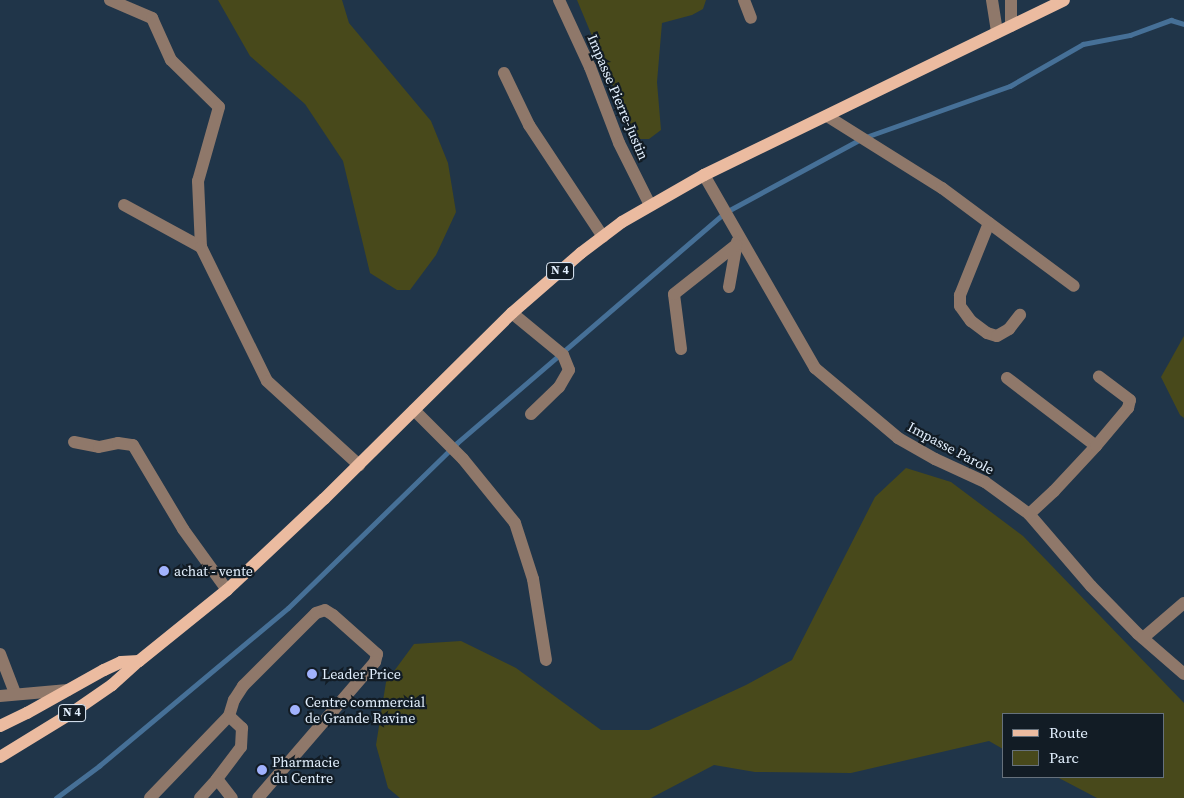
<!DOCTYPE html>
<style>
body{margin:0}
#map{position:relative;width:1184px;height:798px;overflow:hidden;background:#203549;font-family:"Source Serif 4",serif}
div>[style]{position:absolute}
.green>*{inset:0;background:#48491b}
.stream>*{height:4.5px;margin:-2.25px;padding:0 2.25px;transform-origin:2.25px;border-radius:2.25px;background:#467097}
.minor>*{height:12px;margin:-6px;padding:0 6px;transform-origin:6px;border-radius:6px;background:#8f786a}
.major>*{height:12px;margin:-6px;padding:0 6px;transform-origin:6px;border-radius:6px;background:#ebbba0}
.dots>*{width:14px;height:14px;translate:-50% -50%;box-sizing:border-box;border:2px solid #121c25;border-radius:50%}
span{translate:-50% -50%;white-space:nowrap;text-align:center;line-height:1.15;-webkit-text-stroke:4.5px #121c25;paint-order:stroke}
.shield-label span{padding:1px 4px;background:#121c25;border:1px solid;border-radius:4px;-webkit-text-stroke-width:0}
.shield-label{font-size:12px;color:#e3f0fe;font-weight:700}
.street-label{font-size:14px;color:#e3f0fe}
.poi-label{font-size:14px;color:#e3f0fe}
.left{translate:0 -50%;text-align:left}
.legend{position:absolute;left:1002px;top:713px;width:162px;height:65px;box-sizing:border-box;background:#121c25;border:1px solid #66717c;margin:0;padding:6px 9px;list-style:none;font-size:15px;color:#e3f0fe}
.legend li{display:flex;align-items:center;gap:10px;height:25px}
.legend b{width:25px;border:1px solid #66717c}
</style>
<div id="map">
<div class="green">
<div style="clip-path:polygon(218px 0,342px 0,349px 23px,431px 121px,448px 163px,456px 212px,436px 255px,410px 290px,397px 290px,370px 273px,343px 161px,305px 104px,250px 56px)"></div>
<div style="clip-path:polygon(577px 0,706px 0,703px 9px,692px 15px,662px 23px,657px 82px,661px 130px,649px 139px,635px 139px)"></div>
<div style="clip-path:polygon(1184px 336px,1184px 418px,1180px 415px,1161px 377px)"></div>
<div style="clip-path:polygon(906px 468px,951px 482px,1023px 536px,1184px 703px,1184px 798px,1097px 798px,1057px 777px,1163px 777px,1163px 714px,1003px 714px,1003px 749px,989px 741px,851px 773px,755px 772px,714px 765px,651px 798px,400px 798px,388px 788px,376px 745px,386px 682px,414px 644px,461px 641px,516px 668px,601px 730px,649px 730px,746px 685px,792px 660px,875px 497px)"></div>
</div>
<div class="stream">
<div style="left:56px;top:798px;width:54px;rotate:-36.7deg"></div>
<div style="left:99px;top:766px;width:246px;rotate:-39.9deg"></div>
<div style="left:288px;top:608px;width:236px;rotate:-44.3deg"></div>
<div style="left:457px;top:443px;width:355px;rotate:-40.7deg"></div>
<div style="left:726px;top:212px;width:156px;rotate:-28.4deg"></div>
<div style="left:863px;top:138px;width:156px;rotate:-19.5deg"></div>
<div style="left:1010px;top:86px;width:84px;rotate:-29.9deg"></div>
<div style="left:1083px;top:44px;width:48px;rotate:-10.8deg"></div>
<div style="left:1130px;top:35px;width:44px;rotate:-20.1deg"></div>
<div style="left:1171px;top:20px;width:14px;rotate:17deg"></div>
</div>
<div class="minor">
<div style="left:110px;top:0;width:46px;rotate:23.2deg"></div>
<div style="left:152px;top:18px;width:46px;rotate:65.7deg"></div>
<div style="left:171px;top:60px;width:67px;rotate:44.4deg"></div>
<div style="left:219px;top:107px;width:77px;rotate:105.8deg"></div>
<div style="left:198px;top:181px;width:66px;rotate:87.4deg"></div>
<div style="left:559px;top:0;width:74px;rotate:65.2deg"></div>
<div style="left:590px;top:67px;width:81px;rotate:69.1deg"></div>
<div style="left:619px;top:143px;width:69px;rotate:63.4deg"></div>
<div style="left:744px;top:0;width:19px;rotate:69deg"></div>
<div style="left:992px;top:0;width:33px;rotate:81deg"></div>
<div style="left:1011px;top:0;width:26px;rotate:90deg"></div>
<div style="left:504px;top:73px;width:58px;rotate:64.3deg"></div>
<div style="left:529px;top:125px;width:134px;rotate:56.5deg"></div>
<div style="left:827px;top:116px;width:136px;rotate:32.1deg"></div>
<div style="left:942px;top:188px;width:164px;rotate:36.6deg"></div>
<div style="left:704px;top:175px;width:223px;rotate:60.1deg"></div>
<div style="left:815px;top:368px;width:109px;rotate:40.1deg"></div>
<div style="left:898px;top:438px;width:43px;rotate:29.6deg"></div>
<div style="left:935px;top:459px;width:55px;rotate:24.7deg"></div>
<div style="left:985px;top:482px;width:54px;rotate:36deg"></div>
<div style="left:1029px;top:514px;width:95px;rotate:49.3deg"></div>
<div style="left:1091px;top:586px;width:67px;rotate:45.6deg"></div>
<div style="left:1138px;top:634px;width:61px;rotate:41deg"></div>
<div style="left:124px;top:205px;width:88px;rotate:28.6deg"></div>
<div style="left:201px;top:247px;width:149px;rotate:63.8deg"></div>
<div style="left:267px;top:381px;width:125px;rotate:42.4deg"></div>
<div style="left:989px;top:223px;width:78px;rotate:111.9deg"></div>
<div style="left:960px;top:295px;width:11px;rotate:90deg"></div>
<div style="left:960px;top:306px;width:19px;rotate:54deg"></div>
<div style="left:971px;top:321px;width:20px;rotate:37deg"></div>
<div style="left:987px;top:333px;width:10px;rotate:17deg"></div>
<div style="left:997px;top:336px;width:14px;rotate:-30deg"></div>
<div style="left:1009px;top:329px;width:18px;rotate:-52deg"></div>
<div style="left:729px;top:287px;width:46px;rotate:-79.9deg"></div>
<div style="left:512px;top:313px;width:66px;rotate:39.5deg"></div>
<div style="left:563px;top:355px;width:16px;rotate:68deg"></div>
<div style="left:569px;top:370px;width:20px;rotate:120deg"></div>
<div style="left:559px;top:387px;width:39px;rotate:136deg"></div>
<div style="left:681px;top:349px;width:55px;rotate:-97.3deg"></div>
<div style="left:674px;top:294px;width:79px;rotate:-38.3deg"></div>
<div style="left:1007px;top:378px;width:112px;rotate:37.4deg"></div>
<div style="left:1096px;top:446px;width:62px;rotate:133deg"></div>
<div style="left:1054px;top:491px;width:34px;rotate:137deg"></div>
<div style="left:414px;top:410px;width:69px;rotate:45deg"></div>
<div style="left:463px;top:459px;width:82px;rotate:50.9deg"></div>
<div style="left:515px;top:523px;width:59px;rotate:72.2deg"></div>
<div style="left:533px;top:579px;width:82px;rotate:80.9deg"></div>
<div style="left:74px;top:442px;width:25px;rotate:11deg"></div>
<div style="left:99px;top:447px;width:19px;rotate:-12deg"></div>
<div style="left:118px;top:443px;width:15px;rotate:8deg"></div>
<div style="left:133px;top:445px;width:98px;rotate:59.2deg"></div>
<div style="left:183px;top:529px;width:75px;rotate:54.2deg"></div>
<div style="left:1096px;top:446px;width:50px;rotate:-49.9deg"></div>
<div style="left:1128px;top:408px;width:8px;rotate:-76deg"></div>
<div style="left:1130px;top:400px;width:39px;rotate:-143deg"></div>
<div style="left:1143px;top:638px;width:54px;rotate:-40.5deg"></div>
<div style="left:0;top:654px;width:42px;rotate:69deg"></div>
<div style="left:0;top:696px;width:68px;rotate:-5deg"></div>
<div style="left:229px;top:716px;width:17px;rotate:-73deg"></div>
<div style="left:234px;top:700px;width:17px;rotate:-57deg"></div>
<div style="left:243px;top:686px;width:103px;rotate:-45deg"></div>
<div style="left:316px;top:613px;width:9px;rotate:-18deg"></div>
<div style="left:325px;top:610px;width:9px;rotate:32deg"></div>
<div style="left:333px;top:615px;width:59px;rotate:41.6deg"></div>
<div style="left:377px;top:654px;width:8px;rotate:104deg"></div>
<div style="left:375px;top:662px;width:179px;rotate:130.7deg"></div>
<div style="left:150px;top:798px;width:114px;rotate:-46.1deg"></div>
<div style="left:229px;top:716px;width:18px;rotate:43deg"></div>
<div style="left:242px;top:728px;width:19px;rotate:93deg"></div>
<div style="left:241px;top:747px;width:40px;rotate:127deg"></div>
<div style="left:217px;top:779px;width:24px;rotate:52deg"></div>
<div style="left:200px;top:798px;width:25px;rotate:-48deg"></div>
</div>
<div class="major">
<div style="left:0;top:726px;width:30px;rotate:-26deg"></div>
<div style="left:27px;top:713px;width:88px;rotate:-29.2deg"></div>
<div style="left:104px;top:670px;width:19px;rotate:-25deg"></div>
<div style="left:121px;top:662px;width:18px;rotate:-3deg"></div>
<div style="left:0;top:757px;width:82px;rotate:-31.6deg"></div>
<div style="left:70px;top:714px;width:51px;rotate:-34.6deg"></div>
<div style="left:112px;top:685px;width:36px;rotate:-42deg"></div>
<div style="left:139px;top:661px;width:113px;rotate:-38.9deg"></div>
<div style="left:227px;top:590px;width:133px;rotate:-43.2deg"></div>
<div style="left:324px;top:499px;width:264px;rotate:-44.7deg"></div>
<div style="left:512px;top:313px;width:91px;rotate:-41deg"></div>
<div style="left:581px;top:253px;width:51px;rotate:-37.1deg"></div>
<div style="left:622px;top:222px;width:95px;rotate:-29.8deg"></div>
<div style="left:704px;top:175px;width:400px;rotate:-25.9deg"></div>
</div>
<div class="dots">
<div style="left:164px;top:571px;background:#a1b2fd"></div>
<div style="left:312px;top:674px;background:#a1b2fd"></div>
<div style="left:295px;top:710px;background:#a1b2fd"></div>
<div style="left:262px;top:770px;background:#a1b2fd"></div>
</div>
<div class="shield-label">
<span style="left:560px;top:271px">N 4</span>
<span style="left:72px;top:713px">N 4</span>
</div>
<div class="street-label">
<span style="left:618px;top:97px;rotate:67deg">Impasse Pierre-Justin</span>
<span style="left:951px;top:448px;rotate:28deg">Impasse Parole</span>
</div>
<div class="poi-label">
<span class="left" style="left:174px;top:571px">achat - vente</span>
<span class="left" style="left:322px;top:674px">Leader Price</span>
<span class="left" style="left:305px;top:710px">Centre commercial<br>de Grande Ravine</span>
<span class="left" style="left:272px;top:770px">Pharmacie<br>du Centre</span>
</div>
<ul class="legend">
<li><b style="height:6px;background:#ebbba0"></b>Route</li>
<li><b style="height:14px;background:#48491b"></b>Parc</li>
</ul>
</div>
